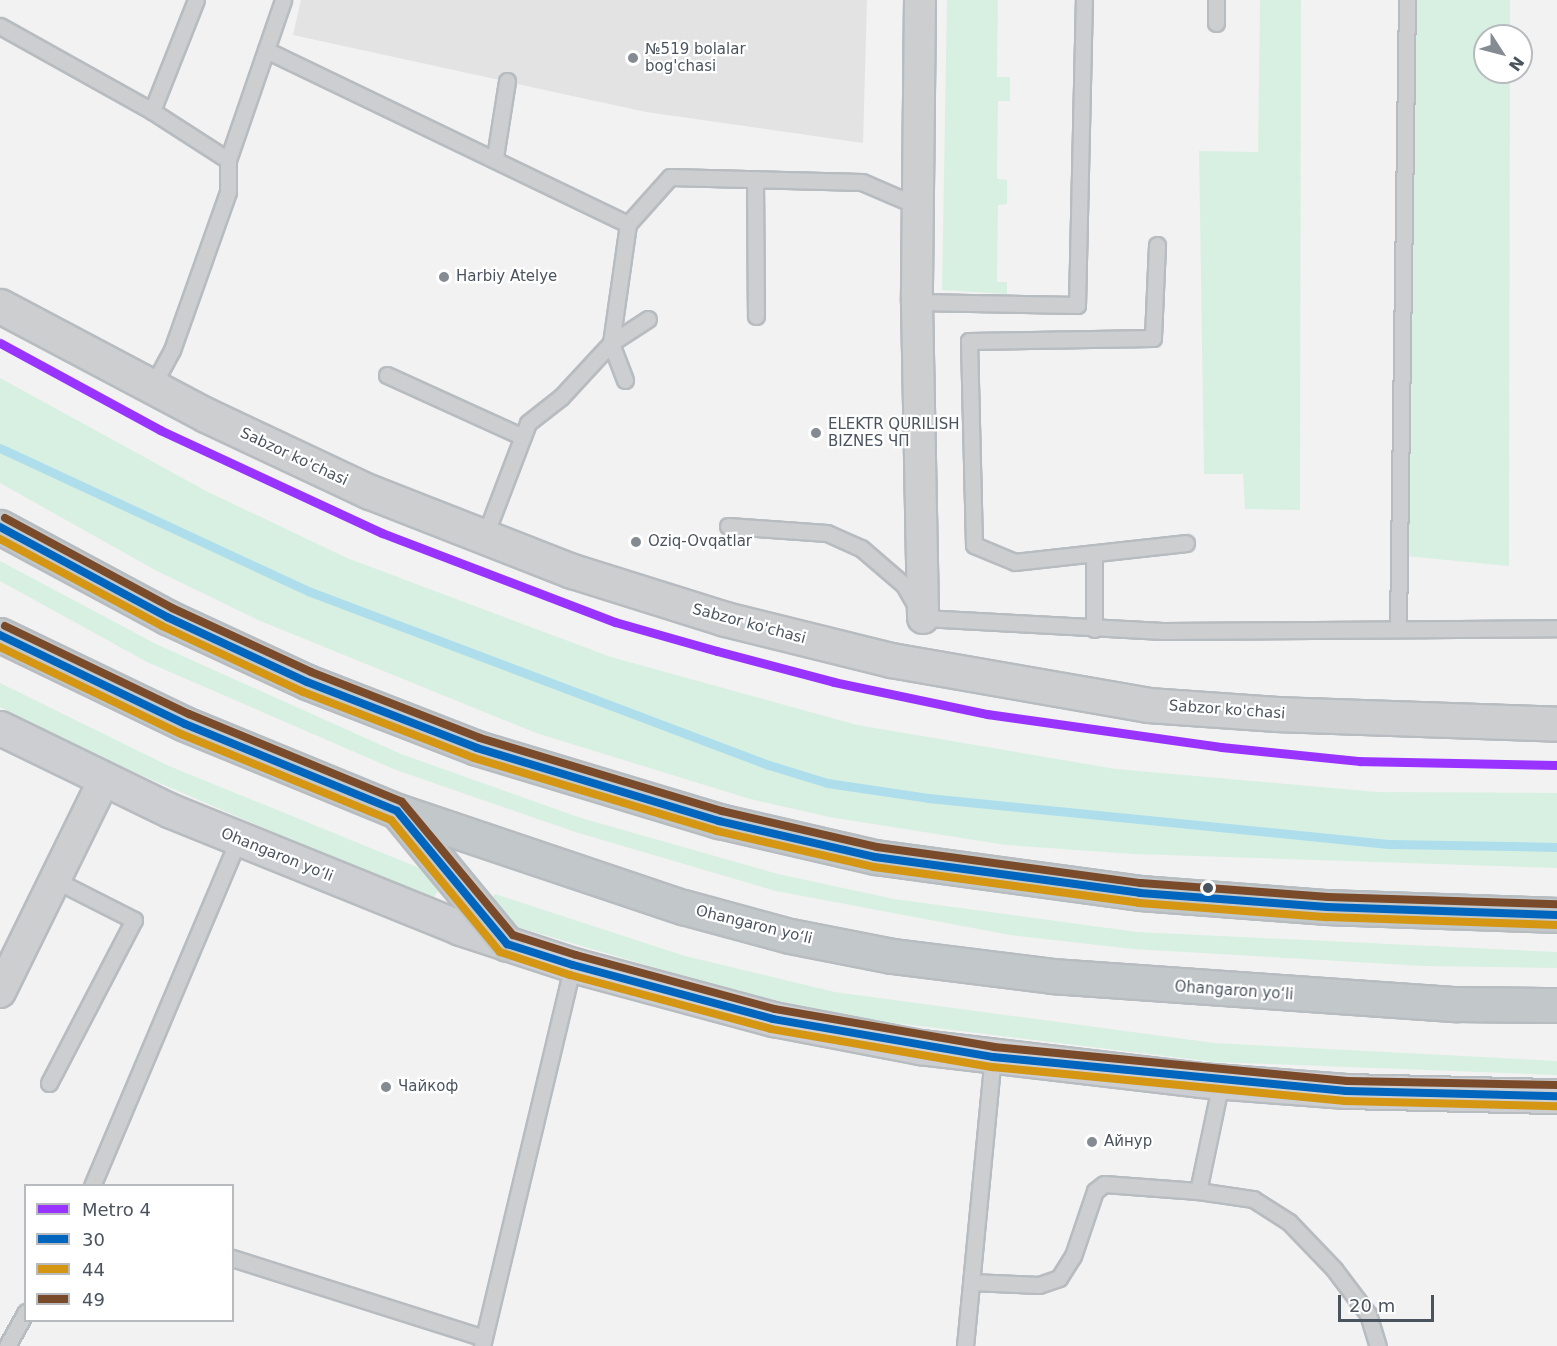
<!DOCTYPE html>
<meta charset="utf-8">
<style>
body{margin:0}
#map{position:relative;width:1557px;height:1346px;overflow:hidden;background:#f2f2f2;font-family:"DejaVu Sans",sans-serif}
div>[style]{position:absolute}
.education>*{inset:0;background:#e4e3e4}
.green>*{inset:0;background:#d8f0e2}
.stream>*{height:9px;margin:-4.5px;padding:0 4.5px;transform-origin:4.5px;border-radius:4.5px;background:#aedeec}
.roads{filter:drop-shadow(2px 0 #b7bcc0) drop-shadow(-2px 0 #b7bcc0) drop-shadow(0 2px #b7bcc0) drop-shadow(0 -2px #b7bcc0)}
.service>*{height:15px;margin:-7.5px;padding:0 7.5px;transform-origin:7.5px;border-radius:7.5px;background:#ccced0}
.minor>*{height:30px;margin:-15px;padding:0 15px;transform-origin:15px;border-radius:15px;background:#ccced0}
.tertiary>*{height:33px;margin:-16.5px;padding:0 16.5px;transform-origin:16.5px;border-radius:16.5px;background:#ccced0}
.secondary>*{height:33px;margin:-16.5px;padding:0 16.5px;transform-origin:16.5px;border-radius:16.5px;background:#cdced1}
.trunk>*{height:33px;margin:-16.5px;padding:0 16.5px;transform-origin:16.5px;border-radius:16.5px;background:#c2c7ca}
.bus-1>*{height:8px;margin:-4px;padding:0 4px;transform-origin:4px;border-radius:4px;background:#0065bd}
.bus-2>*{height:8px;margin:-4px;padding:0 4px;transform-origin:4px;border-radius:4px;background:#d49613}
.bus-3>*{height:8px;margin:-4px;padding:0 4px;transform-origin:4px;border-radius:4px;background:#7a4b2a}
.metro-1>*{height:9px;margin:-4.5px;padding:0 4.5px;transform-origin:4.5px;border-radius:4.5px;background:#93f}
.dots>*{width:16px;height:16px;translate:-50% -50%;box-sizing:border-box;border:3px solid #fff;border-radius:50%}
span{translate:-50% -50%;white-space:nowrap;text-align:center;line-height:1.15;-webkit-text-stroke:4.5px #fff;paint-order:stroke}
.poi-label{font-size:15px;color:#4a545e}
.left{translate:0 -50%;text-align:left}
.street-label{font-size:15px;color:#4a545e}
.legend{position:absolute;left:24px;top:1184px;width:210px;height:138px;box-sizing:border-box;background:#fff;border:2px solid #b7bbbf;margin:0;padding:8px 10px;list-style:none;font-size:18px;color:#4a545e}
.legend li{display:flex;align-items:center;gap:12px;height:30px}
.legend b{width:30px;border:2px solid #b7bbbf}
.north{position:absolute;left:1473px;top:24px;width:60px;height:60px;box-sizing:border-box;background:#fff;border:2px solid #b7bbbf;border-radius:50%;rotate:126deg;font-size:16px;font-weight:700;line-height:24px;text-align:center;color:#4a545e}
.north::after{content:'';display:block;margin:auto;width:21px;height:27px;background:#858b92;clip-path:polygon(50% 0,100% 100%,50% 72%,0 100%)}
.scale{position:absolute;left:1338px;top:1295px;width:96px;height:27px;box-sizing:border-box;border:3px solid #4a545e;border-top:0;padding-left:8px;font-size:18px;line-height:21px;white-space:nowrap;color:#4a545e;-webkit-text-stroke:4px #fff;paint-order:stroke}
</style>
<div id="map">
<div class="education">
<div style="clip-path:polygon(301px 0,867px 0,863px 143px,646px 112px,293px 35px)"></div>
</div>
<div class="green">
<div style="clip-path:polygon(947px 0,998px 0,997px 77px,1010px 77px,1010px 101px,998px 101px,997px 179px,1007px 180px,1007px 204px,998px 205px,997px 282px,1007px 282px,1007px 294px,942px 290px)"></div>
<div style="clip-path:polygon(1260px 0,1301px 0,1300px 510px,1245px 509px,1243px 474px,1204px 474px,1199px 151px,1258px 152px)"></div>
<div style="clip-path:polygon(1416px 0,1510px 0,1510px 36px,1485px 36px,1485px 72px,1510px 72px,1509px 566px,1405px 556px)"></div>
<div style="clip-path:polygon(0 378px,208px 492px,347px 558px,611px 657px,857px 725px,1116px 769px,1377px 792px,1557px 793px,1557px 868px,1134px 854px,1006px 845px,829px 817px,750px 799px,536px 733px,258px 620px,155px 570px,0 483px)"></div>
<div style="clip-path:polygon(0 561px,156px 644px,401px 754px,581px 818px,778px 874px,894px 899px,1137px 932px,1557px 952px,1557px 968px,1424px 966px,1133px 949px,1010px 935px,776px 891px,575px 832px,396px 770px,147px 662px,0 581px)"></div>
<div style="clip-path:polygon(0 683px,169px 766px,422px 869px,438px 891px,432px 901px,83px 750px,0 707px)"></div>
<div style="clip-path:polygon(495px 894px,685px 956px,835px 992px,1214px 1043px,1557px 1061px,1557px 1075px,1214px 1062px,846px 1017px,724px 988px,514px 926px,491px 900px)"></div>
</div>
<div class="stream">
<div style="left:0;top:448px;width:340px;rotate:24.9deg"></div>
<div style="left:308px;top:591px;width:493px;rotate:20.7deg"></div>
<div style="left:769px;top:765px;width:61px;rotate:17.2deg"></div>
<div style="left:827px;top:783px;width:102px;rotate:8.4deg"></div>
<div style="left:928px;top:798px;width:465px;rotate:5.7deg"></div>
<div style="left:1391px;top:844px;width:166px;rotate:1deg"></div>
</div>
<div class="roads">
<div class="service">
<div style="left:1216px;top:0;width:23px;rotate:90deg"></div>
<div style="left:0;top:26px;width:174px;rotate:29.2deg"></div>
<div style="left:152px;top:111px;width:90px;rotate:32.8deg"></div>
<div style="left:266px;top:50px;width:402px;rotate:25.7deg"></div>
<div style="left:628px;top:224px;width:120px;rotate:98.1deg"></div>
<div style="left:611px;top:343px;width:74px;rotate:132.8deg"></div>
<div style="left:561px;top:397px;width:42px;rotate:141.8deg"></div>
<div style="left:528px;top:423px;width:123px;rotate:110.9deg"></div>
<div style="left:152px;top:111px;width:119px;rotate:-68.4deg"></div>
<div style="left:495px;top:157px;width:77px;rotate:-81deg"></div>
<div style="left:755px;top:179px;width:137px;rotate:89.6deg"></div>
<div style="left:628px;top:224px;width:63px;rotate:-48.2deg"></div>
<div style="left:670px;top:177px;width:192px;rotate:1.5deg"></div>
<div style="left:862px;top:182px;width:61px;rotate:23.2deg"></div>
<div style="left:1157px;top:245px;width:93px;rotate:92.5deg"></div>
<div style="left:1153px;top:338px;width:184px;rotate:179.1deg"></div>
<div style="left:969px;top:341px;width:204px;rotate:88.6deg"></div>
<div style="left:974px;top:545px;width:44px;rotate:22.5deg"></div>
<div style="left:1015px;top:562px;width:172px;rotate:-6.3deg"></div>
<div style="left:917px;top:302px;width:160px;rotate:1.1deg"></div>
<div style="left:1077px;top:305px;width:305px;rotate:-88.7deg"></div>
<div style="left:387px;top:375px;width:149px;rotate:24.5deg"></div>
<div style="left:625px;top:380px;width:40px;rotate:-111deg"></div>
<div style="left:611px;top:343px;width:44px;rotate:-33deg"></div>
<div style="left:152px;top:387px;width:42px;rotate:-61.6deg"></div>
<div style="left:172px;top:350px;width:168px;rotate:-70.5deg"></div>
<div style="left:228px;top:192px;width:32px;rotate:-90deg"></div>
<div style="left:228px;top:160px;width:169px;rotate:-71deg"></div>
<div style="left:728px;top:526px;width:99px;rotate:4deg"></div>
<div style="left:827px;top:533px;width:37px;rotate:24deg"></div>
<div style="left:861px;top:548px;width:57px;rotate:40.7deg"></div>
<div style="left:904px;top:585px;width:38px;rotate:60deg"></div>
<div style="left:923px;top:618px;width:240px;rotate:3.1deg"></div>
<div style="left:1163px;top:631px;width:394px;rotate:-0.4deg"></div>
<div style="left:1094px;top:554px;width:75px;rotate:90deg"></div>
<div style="left:1398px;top:627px;width:627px;rotate:-89.18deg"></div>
<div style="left:49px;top:1083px;width:184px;rotate:-62.5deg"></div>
<div style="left:134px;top:920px;width:89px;rotate:-153.1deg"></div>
<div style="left:92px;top:1186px;width:376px;rotate:-67.1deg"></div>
<div style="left:1198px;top:1191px;width:56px;rotate:8.3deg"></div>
<div style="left:1253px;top:1199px;width:43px;rotate:32.6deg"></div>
<div style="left:1289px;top:1222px;width:65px;rotate:46.2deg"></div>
<div style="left:1334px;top:1269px;width:56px;rotate:52.9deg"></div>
<div style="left:1368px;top:1314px;width:34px;rotate:73deg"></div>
<div style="left:232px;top:1258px;width:264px;rotate:17.6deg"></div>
<div style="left:971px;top:1282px;width:68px;rotate:2.5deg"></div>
<div style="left:1039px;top:1285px;width:21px;rotate:-19deg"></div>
<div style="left:1059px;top:1278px;width:26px;rotate:-58deg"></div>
<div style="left:1073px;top:1256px;width:69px;rotate:-71.3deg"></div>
<div style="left:1095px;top:1191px;width:11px;rotate:-38deg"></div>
<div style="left:1104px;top:1184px;width:94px;rotate:4.3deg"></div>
<div style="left:1198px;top:1191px;width:111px;rotate:-78.1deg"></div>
<div style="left:7px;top:1346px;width:39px;rotate:-61deg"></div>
<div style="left:482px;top:1346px;width:392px;rotate:-76.6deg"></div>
<div style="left:965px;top:1346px;width:290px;rotate:-84.5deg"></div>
</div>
<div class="minor">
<div style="left:920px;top:0;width:302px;rotate:90.6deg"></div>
<div style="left:917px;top:302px;width:316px;rotate:88.9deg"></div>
<div style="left:0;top:992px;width:236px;rotate:-63.9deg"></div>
</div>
<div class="tertiary">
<div style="left:0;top:306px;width:233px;rotate:27.9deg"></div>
<div style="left:206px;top:415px;width:181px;rotate:25.2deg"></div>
<div style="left:370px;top:492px;width:217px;rotate:21.4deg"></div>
<div style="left:572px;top:571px;width:160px;rotate:17.4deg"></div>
<div style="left:725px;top:619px;width:171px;rotate:13.9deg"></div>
<div style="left:891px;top:660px;width:261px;rotate:9.9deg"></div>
<div style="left:1148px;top:705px;width:129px;rotate:4deg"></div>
<div style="left:1277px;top:714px;width:280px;rotate:2deg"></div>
</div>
<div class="secondary">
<div style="left:0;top:728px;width:190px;rotate:25.9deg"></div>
<div style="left:171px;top:811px;width:312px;rotate:22deg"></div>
<div style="left:460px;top:928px;width:119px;rotate:18.1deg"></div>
<div style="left:573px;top:965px;width:207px;rotate:15.1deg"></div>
<div style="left:773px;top:1019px;width:150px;rotate:10.8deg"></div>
<div style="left:920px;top:1047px;width:282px;rotate:6.7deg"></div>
<div style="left:1200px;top:1080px;width:146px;rotate:4.3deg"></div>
<div style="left:1346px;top:1091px;width:211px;rotate:1.4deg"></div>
</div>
<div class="trunk">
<div style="left:0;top:527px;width:190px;rotate:28.3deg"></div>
<div style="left:167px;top:617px;width:154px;rotate:24.9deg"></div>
<div style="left:307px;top:682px;width:182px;rotate:21.2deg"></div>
<div style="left:477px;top:748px;width:253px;rotate:16.8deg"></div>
<div style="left:719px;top:821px;width:160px;rotate:13deg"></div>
<div style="left:875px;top:857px;width:267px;rotate:7.7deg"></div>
<div style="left:1140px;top:893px;width:188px;rotate:4.3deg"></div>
<div style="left:1327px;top:907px;width:230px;rotate:2deg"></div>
<div style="left:0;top:635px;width:205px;rotate:25.7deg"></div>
<div style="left:185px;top:724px;width:229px;rotate:22.3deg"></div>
<div style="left:397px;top:811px;width:302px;rotate:18.6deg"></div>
<div style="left:683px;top:907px;width:111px;rotate:15.2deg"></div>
<div style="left:790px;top:936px;width:104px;rotate:11.1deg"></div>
<div style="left:892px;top:956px;width:161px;rotate:7.1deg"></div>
<div style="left:1052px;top:976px;width:405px;rotate:4deg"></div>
<div style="left:1456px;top:1004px;width:101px;rotate:0.6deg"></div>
<div style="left:398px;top:812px;width:171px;rotate:50.5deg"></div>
</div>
</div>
<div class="bus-1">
<div style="left:0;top:527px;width:190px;rotate:28.3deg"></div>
<div style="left:167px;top:617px;width:154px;rotate:24.9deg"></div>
<div style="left:307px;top:682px;width:182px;rotate:21.2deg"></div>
<div style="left:477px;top:748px;width:253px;rotate:16.8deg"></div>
<div style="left:719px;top:821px;width:160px;rotate:13deg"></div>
<div style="left:875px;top:857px;width:267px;rotate:7.7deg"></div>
<div style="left:1140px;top:893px;width:188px;rotate:4.3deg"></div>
<div style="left:1327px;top:907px;width:230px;rotate:2deg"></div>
<div style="left:0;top:635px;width:205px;rotate:25.7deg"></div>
<div style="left:185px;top:724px;width:229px;rotate:22.3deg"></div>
<div style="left:397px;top:811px;width:173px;rotate:50.4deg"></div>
<div style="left:507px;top:944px;width:69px;rotate:17.7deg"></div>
<div style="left:573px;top:965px;width:207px;rotate:15.1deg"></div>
<div style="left:773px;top:1019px;width:223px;rotate:9.8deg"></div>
<div style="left:993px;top:1057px;width:355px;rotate:5.5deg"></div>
<div style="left:1346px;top:1091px;width:211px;rotate:1.4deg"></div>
</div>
<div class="bus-2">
<div style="left:0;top:539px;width:184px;rotate:28.2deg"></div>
<div style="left:162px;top:626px;width:156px;rotate:25.1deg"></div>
<div style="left:303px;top:692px;width:183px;rotate:21.1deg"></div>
<div style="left:474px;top:758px;width:254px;rotate:16.7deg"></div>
<div style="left:717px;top:831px;width:161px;rotate:12.9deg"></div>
<div style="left:874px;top:867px;width:267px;rotate:7.7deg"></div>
<div style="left:1139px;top:903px;width:189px;rotate:4.3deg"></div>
<div style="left:1327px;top:917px;width:230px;rotate:2deg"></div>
<div style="left:0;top:647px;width:201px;rotate:25.7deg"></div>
<div style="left:181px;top:734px;width:227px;rotate:22.3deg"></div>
<div style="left:391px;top:820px;width:171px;rotate:50.5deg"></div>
<div style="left:500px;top:952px;width:74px;rotate:18.2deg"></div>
<div style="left:570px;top:975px;width:208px;rotate:15deg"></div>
<div style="left:771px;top:1029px;width:224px;rotate:9.8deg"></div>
<div style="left:992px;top:1067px;width:355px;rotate:5.5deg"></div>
<div style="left:1345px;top:1101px;width:212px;rotate:1.4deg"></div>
</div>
<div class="bus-3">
<div style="left:5px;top:518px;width:190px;rotate:28.3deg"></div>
<div style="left:172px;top:608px;width:153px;rotate:24.7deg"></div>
<div style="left:311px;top:672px;width:181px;rotate:21.3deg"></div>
<div style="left:480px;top:738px;width:253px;rotate:16.8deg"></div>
<div style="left:722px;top:811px;width:159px;rotate:13.1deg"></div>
<div style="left:877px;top:847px;width:266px;rotate:7.8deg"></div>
<div style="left:1141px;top:883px;width:188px;rotate:4.3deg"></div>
<div style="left:1328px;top:897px;width:229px;rotate:1.8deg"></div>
<div style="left:5px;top:626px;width:204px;rotate:25.6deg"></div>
<div style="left:189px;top:714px;width:230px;rotate:22.4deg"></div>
<div style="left:402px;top:802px;width:173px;rotate:50.2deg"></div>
<div style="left:513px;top:935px;width:66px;rotate:17.6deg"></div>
<div style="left:576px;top:955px;width:206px;rotate:15.2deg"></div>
<div style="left:775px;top:1009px;width:222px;rotate:9.8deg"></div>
<div style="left:994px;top:1047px;width:355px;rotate:5.5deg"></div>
<div style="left:1347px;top:1081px;width:210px;rotate:1.1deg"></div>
</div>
<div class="metro-1">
<div style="left:0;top:343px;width:182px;rotate:28.5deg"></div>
<div style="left:160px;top:430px;width:245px;rotate:24.9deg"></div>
<div style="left:382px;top:533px;width:249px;rotate:20.9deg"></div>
<div style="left:615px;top:622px;width:106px;rotate:15.9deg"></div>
<div style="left:717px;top:651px;width:121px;rotate:14.8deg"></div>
<div style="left:834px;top:682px;width:156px;rotate:11.8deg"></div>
<div style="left:987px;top:714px;width:236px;rotate:8deg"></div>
<div style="left:1221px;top:747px;width:140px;rotate:5.8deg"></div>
<div style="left:1360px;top:761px;width:197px;rotate:1.2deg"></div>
</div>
<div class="dots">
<div style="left:633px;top:58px;background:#858b92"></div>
<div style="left:444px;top:277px;background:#858b92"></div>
<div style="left:816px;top:433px;background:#858b92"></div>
<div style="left:636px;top:542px;background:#858b92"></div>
<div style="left:1208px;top:888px;background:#4a545e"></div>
<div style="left:386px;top:1087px;background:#858b92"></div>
<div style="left:1092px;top:1142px;background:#858b92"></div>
</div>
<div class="poi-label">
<span class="left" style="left:645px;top:58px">№519 bolalar<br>bog'chasi</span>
<span class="left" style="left:456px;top:277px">Harbiy Atelye</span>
<span class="left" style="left:828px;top:433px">ELEKTR QURILISH<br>BIZNES ЧП</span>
<span class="left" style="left:648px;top:542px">Oziq-Ovqatlar</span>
<span class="left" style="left:398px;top:1087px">Чайкоф</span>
<span class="left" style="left:1104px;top:1142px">Айнур</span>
</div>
<div class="street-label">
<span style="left:294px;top:457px;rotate:25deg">Sabzor ko'chasi</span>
<span style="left:749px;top:624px;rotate:15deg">Sabzor ko'chasi</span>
<span style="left:1227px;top:710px;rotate:4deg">Sabzor ko'chasi</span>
<span style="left:277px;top:855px;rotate:22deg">Ohangaron yoʻli</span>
<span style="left:754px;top:925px;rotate:14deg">Ohangaron yoʻli</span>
<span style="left:1234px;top:991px;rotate:4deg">Ohangaron yoʻli</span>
</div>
<ul class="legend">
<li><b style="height:8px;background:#93f"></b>Metro 4</li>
<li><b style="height:8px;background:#0065bd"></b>30</li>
<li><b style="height:8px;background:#d49613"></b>44</li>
<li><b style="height:8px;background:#7a4b2a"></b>49</li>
</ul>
<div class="north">N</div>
<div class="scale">20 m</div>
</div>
